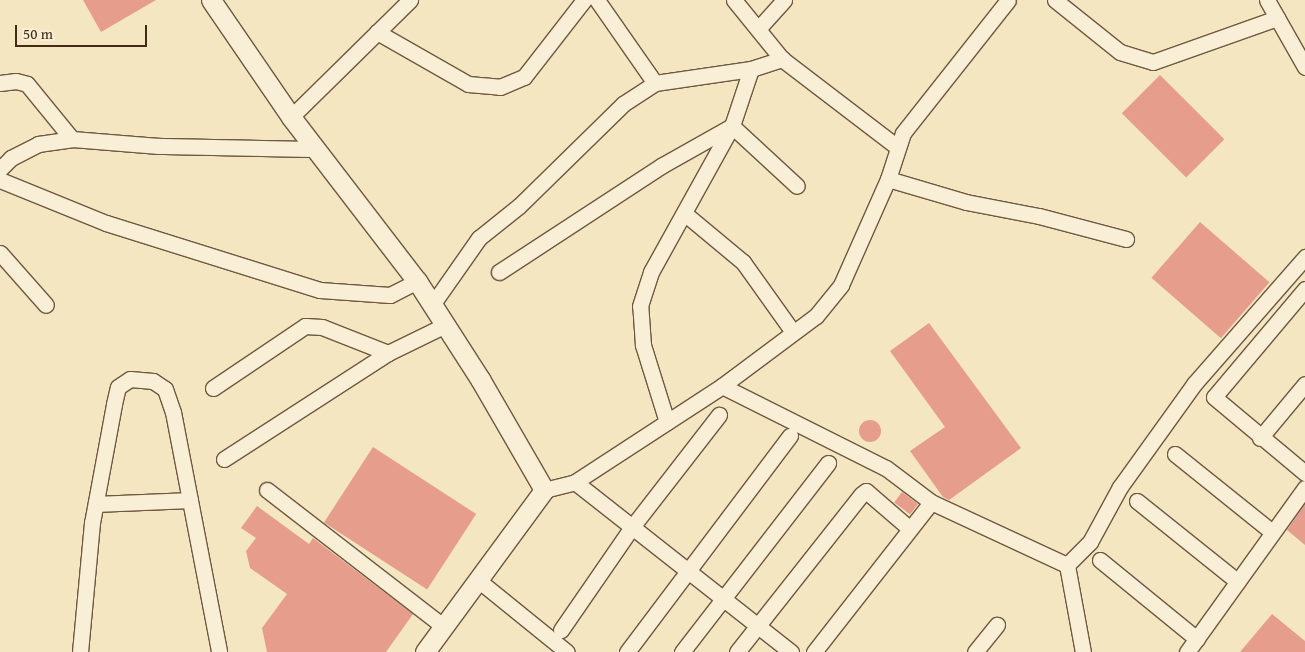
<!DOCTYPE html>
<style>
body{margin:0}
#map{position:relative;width:1305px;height:652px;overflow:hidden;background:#f4e6c0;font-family:"Gentium Book Plus",serif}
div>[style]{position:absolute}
.building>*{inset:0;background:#e69d8c;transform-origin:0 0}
.round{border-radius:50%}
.roads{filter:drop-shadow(1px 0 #6e5940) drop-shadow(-1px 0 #6e5940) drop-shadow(0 1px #6e5940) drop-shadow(0 -1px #6e5940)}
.minor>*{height:15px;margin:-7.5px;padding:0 7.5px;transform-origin:7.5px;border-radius:7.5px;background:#f8efd6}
.tertiary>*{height:19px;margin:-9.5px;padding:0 9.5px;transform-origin:9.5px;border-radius:9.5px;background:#f8efd6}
span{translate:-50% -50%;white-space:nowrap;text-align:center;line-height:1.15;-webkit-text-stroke:4px #f8efd6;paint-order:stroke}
.scale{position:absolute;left:15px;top:25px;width:132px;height:22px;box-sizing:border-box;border:2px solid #422a16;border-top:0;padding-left:6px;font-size:15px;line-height:18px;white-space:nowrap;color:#422a16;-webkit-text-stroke:4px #f8efd6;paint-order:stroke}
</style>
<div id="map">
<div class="building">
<div style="clip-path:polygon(83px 0,156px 0,101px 32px)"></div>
<div style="left:1160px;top:75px;width:91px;height:54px;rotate:45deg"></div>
<div style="left:1200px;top:222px;width:92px;height:74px;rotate:41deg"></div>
<div style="clip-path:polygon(929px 323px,1021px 448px,949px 500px,943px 497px,910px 451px,945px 427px,890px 351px)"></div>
<div class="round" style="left:859px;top:420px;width:22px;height:22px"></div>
<div style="left:373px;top:447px;width:123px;height:90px;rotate:33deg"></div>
<div style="left:902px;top:492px;width:20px;height:13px;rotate:37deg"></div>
<div style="clip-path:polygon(1305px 504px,1305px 545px,1287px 530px)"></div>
<div style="clip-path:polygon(257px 506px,309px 544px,313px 538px,413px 614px,386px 652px,267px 652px,262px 628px,287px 594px,250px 568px,246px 551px,256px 538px,241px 528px)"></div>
<div style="clip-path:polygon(1272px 614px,1305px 641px,1305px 652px,1240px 652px)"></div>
</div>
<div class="roads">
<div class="minor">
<div style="left:597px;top:0;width:101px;rotate:55.1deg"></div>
<div style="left:734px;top:0;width:76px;rotate:50.9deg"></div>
<div style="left:782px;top:59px;width:145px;rotate:37.4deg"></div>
<div style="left:1055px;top:0;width:83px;rotate:38.7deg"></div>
<div style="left:1120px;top:52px;width:34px;rotate:17deg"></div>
<div style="left:1153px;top:62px;width:132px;rotate:-19.5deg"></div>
<div style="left:1267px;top:0;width:77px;rotate:60.4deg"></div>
<div style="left:758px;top:29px;width:39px;rotate:-48deg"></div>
<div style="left:377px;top:32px;width:105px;rotate:29.7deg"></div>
<div style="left:468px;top:84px;width:32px;rotate:5deg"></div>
<div style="left:500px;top:87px;width:26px;rotate:-23deg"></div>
<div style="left:524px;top:77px;width:98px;rotate:-52.1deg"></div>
<div style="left:0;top:83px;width:16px;rotate:-7deg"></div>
<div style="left:16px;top:81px;width:11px;rotate:15deg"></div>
<div style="left:27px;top:84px;width:71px;rotate:50.7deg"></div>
<div style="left:291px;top:117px;width:167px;rotate:-44.5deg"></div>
<div style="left:0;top:169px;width:16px;rotate:-45deg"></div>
<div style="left:11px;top:158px;width:30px;rotate:-27deg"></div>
<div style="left:38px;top:144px;width:34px;rotate:-8deg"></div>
<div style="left:72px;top:139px;width:87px;rotate:4.6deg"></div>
<div style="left:159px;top:146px;width:156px;rotate:1.1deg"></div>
<div style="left:888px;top:179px;width:81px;rotate:16.4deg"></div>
<div style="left:966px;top:202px;width:74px;rotate:10.9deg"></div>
<div style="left:1039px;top:216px;width:90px;rotate:14.8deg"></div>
<div style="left:0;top:180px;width:114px;rotate:22.1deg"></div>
<div style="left:106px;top:223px;width:224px;rotate:17.4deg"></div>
<div style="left:320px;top:290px;width:70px;rotate:4.1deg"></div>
<div style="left:390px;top:295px;width:30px;rotate:-27deg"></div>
<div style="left:684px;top:213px;width:77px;rotate:39.7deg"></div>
<div style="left:743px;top:262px;width:86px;rotate:54.5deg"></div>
<div style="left:0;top:253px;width:69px;rotate:48.5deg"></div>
<div style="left:499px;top:272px;width:194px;rotate:-33.2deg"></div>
<div style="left:661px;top:166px;width:81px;rotate:-29.4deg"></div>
<div style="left:732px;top:126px;width:88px;rotate:42.7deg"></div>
<div style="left:1305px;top:289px;width:141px;rotate:130.1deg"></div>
<div style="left:1214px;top:397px;width:119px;rotate:39.9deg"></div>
<div style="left:432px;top:305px;width:82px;rotate:-55deg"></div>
<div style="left:479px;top:238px;width:51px;rotate:-38.7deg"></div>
<div style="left:519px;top:206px;width:146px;rotate:-44.4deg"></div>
<div style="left:623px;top:104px;width:38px;rotate:-33deg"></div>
<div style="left:655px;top:83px;width:97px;rotate:-8.3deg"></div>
<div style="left:751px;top:69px;width:33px;rotate:-18deg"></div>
<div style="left:722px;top:386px;width:183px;rotate:26.6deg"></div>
<div style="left:886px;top:468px;width:56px;rotate:37.1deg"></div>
<div style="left:931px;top:502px;width:150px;rotate:24.9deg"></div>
<div style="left:1067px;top:565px;width:33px;rotate:-45deg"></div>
<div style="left:1090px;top:542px;width:63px;rotate:-61.4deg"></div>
<div style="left:1120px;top:487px;width:127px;rotate:-54.3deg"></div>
<div style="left:1194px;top:384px;width:169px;rotate:-48.8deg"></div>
<div style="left:213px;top:388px;width:111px;rotate:-34deg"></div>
<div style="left:305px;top:326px;width:17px;rotate:3deg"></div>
<div style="left:322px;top:327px;width:71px;rotate:21.5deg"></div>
<div style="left:667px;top:422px;width:81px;rotate:-107.3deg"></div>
<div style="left:643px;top:345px;width:39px;rotate:-94deg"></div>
<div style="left:640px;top:306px;width:36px;rotate:-72deg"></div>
<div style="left:651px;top:272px;width:167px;rotate:-61deg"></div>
<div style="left:732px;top:126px;width:60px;rotate:-71.6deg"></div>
<div style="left:1260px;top:438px;width:70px;rotate:-50.2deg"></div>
<div style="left:1175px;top:454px;width:124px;rotate:38.8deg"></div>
<div style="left:224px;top:459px;width:195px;rotate:-32.9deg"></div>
<div style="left:388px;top:353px;width:61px;rotate:-26.1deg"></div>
<div style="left:575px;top:482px;width:275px;rotate:38.2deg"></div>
<div style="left:267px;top:490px;width:222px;rotate:37.7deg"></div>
<div style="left:544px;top:490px;width:32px;rotate:-14deg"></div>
<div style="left:575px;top:482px;width:176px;rotate:-33.1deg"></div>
<div style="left:722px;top:386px;width:117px;rotate:-36.7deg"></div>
<div style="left:816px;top:316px;width:40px;rotate:-51deg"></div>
<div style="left:841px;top:285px;width:116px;rotate:-66.1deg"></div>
<div style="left:888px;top:179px;width:48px;rotate:-71.9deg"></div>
<div style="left:903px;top:133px;width:169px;rotate:-51.7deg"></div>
<div style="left:1137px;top:501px;width:129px;rotate:38.7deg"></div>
<div style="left:96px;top:504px;width:94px;rotate:-2.4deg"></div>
<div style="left:1100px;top:560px;width:125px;rotate:39.2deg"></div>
<div style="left:1067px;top:565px;width:88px;rotate:79.6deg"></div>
<div style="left:478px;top:580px;width:114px;rotate:39deg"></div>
<div style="left:561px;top:630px;width:125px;rotate:-55.4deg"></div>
<div style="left:632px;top:527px;width:142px;rotate:-52.2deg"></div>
<div style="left:80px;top:652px;width:130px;rotate:-84.7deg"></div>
<div style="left:92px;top:523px;width:121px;rotate:-79.5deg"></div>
<div style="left:114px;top:404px;width:17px;rotate:-77deg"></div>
<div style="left:118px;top:387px;width:14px;rotate:-34deg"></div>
<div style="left:130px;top:379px;width:23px;rotate:5deg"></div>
<div style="left:153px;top:381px;width:14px;rotate:34deg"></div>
<div style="left:165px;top:389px;width:24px;rotate:71deg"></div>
<div style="left:173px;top:412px;width:244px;rotate:79.1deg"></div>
<div style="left:627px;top:652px;width:271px;rotate:-53deg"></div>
<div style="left:682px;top:652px;width:239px;rotate:-52.3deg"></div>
<div style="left:737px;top:652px;width:201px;rotate:-51.7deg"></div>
<div style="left:862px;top:494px;width:5px;rotate:-37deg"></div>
<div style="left:866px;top:491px;width:58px;rotate:40.8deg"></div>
<div style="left:814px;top:652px;width:190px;rotate:-52deg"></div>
<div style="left:975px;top:652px;width:35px;rotate:-51deg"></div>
<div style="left:1187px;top:652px;width:202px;rotate:-54.3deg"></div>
</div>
<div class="tertiary">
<div style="left:211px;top:0;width:142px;rotate:55.6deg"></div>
<div style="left:291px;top:117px;width:207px;rotate:52.5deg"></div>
<div style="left:417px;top:281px;width:117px;rotate:57.3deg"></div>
<div style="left:480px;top:379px;width:128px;rotate:60deg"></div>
<div style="left:544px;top:490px;width:201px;rotate:126.3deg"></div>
</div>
</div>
<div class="scale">50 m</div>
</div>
